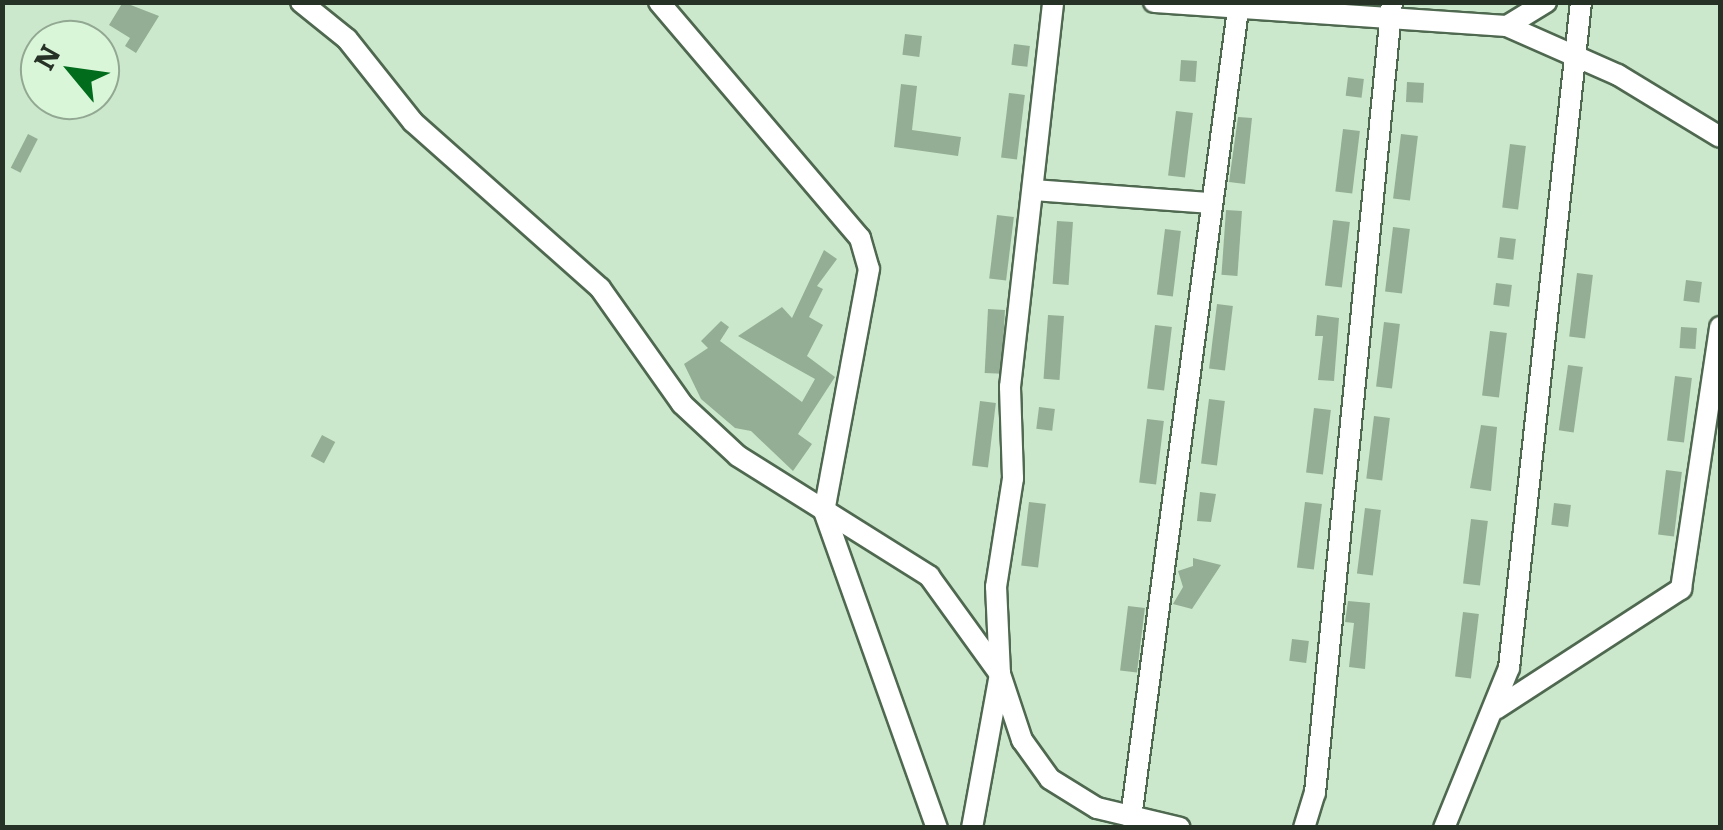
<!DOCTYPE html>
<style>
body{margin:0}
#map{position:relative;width:1723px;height:830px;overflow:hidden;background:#cce8cc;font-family:Literata,serif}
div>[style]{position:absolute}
.building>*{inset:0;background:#93ae94;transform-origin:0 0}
.roads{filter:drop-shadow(2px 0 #4f6850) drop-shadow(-2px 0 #4f6850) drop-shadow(0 2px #4f6850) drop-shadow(0 -2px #4f6850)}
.minor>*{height:20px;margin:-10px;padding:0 10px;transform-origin:10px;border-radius:10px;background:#fff}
span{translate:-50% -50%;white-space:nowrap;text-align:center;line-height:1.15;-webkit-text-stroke:8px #d9f6d9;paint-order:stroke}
.frame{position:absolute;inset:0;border:5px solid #273227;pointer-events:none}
.north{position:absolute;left:20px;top:20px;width:100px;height:100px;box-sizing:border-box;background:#d9f6d9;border:2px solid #92a892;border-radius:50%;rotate:299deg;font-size:28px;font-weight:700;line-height:40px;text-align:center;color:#273227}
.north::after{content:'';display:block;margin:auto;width:35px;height:45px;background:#016d1c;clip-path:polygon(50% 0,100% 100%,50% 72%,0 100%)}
</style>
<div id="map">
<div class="building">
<div style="clip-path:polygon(123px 2px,159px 16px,136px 53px,125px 46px,130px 38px,109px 25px)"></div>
<div style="left:905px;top:34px;width:17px;height:21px;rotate:7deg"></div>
<div style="left:1014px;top:44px;width:16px;height:21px;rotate:7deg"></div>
<div style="left:1181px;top:60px;width:16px;height:21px;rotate:4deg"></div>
<div style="left:1348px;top:77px;width:16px;height:19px;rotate:7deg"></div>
<div style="left:1407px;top:82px;width:17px;height:20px;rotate:3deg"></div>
<div style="clip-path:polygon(901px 84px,917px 86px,912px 130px,961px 137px,958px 156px,894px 147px)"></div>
<div style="left:1009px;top:93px;width:16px;height:65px;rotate:7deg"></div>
<div style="left:1176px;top:111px;width:17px;height:65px;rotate:7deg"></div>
<div style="clip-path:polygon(1238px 117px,1252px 118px,1245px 184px,1229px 182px)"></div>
<div style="left:1343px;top:129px;width:17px;height:63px;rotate:7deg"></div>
<div style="left:28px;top:134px;width:11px;height:38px;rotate:27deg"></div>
<div style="left:1401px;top:134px;width:17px;height:65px;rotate:7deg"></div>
<div style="left:1510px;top:144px;width:16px;height:64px;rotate:7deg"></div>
<div style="left:1226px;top:210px;width:16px;height:65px;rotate:4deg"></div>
<div style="left:997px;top:215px;width:17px;height:64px;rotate:7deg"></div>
<div style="left:1333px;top:220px;width:17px;height:66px;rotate:7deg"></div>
<div style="left:1057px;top:221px;width:16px;height:63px;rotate:4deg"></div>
<div style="left:1393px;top:227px;width:17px;height:65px;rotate:7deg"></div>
<div style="left:1165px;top:229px;width:16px;height:66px;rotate:7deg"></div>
<div style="left:1500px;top:237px;width:16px;height:21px;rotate:7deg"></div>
<div style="clip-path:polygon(824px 250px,837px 259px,817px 286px,823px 289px,809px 317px,823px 325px,807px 356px,835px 377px,798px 434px,812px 444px,793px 471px,751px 431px,735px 428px,701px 399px,684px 364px,708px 348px,701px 341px,721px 321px,729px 327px,720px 341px,802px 402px,815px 379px,738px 336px,782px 307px,792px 318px)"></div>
<div style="left:1577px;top:273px;width:16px;height:64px;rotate:7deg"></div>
<div style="left:1686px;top:280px;width:16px;height:21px;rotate:7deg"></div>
<div style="left:1496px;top:283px;width:16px;height:22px;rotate:7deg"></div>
<div style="left:1217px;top:304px;width:16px;height:65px;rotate:7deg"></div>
<div style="left:988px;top:309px;width:17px;height:64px;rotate:3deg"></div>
<div style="left:1048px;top:315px;width:16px;height:64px;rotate:4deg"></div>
<div style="clip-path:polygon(1317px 315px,1339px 318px,1334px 381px,1318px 380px,1323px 336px,1315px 336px)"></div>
<div style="left:1384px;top:322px;width:16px;height:65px;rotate:7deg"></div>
<div style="left:1155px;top:325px;width:17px;height:64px;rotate:7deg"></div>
<div style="left:1681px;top:327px;width:16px;height:21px;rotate:4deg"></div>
<div style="left:1490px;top:331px;width:17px;height:65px;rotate:7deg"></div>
<div style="left:1568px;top:365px;width:15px;height:66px;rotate:8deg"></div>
<div style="left:1675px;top:376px;width:17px;height:65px;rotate:7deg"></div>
<div style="left:1209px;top:399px;width:16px;height:65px;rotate:7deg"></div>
<div style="left:980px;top:401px;width:16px;height:65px;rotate:7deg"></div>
<div style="left:1039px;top:407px;width:16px;height:22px;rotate:7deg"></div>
<div style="left:1314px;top:408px;width:17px;height:65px;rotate:7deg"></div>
<div style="left:1374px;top:416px;width:16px;height:63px;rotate:7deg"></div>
<div style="left:1147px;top:419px;width:17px;height:64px;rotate:7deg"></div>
<div style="clip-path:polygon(1481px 425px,1497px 427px,1491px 491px,1470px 488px)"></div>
<div style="left:322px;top:435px;width:15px;height:24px;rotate:28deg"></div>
<div style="left:1666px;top:470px;width:16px;height:65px;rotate:7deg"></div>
<div style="clip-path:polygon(1200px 492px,1216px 494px,1211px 522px,1197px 521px)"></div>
<div style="left:1029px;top:502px;width:17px;height:64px;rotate:7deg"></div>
<div style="left:1305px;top:502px;width:17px;height:66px;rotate:7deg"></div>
<div style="left:1554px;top:503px;width:17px;height:22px;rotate:7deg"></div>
<div style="left:1365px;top:508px;width:16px;height:66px;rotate:7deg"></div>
<div style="left:1471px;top:519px;width:17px;height:65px;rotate:7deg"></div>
<div style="clip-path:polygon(1193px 558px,1221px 565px,1192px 609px,1173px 604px,1183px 587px,1178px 571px,1193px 566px)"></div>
<div style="clip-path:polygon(1348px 601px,1370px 603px,1365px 669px,1349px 667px,1354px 623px,1345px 622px)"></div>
<div style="left:1128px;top:606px;width:17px;height:65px;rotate:7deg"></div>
<div style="left:1463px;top:612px;width:16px;height:65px;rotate:7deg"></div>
<div style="left:1292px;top:639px;width:17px;height:22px;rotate:7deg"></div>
</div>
<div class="roads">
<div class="minor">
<div style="left:301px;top:2px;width:59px;rotate:38.8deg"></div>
<div style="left:347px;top:39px;width:106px;rotate:51.5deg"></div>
<div style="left:413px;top:122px;width:250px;rotate:41.6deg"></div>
<div style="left:600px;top:288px;width:142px;rotate:54.7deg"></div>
<div style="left:682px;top:404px;width:76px;rotate:42.9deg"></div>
<div style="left:738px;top:456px;width:226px;rotate:32.1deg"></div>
<div style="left:929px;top:576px;width:121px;rotate:54.1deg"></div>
<div style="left:1000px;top:674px;width:70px;rotate:71.6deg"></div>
<div style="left:1022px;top:740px;width:48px;rotate:54.3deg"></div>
<div style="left:1050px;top:779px;width:55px;rotate:31.7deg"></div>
<div style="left:1097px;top:808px;width:85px;rotate:13.5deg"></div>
<div style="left:659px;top:2px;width:310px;rotate:49.6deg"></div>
<div style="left:860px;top:238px;width:32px;rotate:74deg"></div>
<div style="left:869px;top:269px;width:246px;rotate:100.5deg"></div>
<div style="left:824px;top:511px;width:337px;rotate:70.4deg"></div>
<div style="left:1154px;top:2px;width:354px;rotate:3.9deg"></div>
<div style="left:1507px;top:26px;width:121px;rotate:23.8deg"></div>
<div style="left:1618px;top:75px;width:119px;rotate:31.3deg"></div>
<div style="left:1507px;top:26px;width:46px;rotate:-31.6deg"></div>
<div style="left:1033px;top:190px;width:176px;rotate:4.2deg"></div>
<div style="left:1496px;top:709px;width:221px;rotate:-33deg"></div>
<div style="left:1681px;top:589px;width:265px;rotate:-81.5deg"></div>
<div style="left:1131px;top:818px;width:823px;rotate:-82.46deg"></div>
<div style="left:972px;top:828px;width:157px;rotate:-79.7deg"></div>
<div style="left:1000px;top:674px;width:87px;rotate:-92.6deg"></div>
<div style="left:996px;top:587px;width:110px;rotate:-81.1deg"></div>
<div style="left:1013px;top:478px;width:91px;rotate:-91.9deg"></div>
<div style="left:1010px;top:387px;width:387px;rotate:-83.6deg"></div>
<div style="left:1304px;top:828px;width:37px;rotate:-73deg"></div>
<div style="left:1315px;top:793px;width:795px;rotate:-84.44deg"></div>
<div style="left:1444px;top:828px;width:173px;rotate:-67.9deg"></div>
<div style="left:1509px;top:668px;width:670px;rotate:-83.83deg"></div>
</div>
</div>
<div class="frame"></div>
<div class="north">N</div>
</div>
